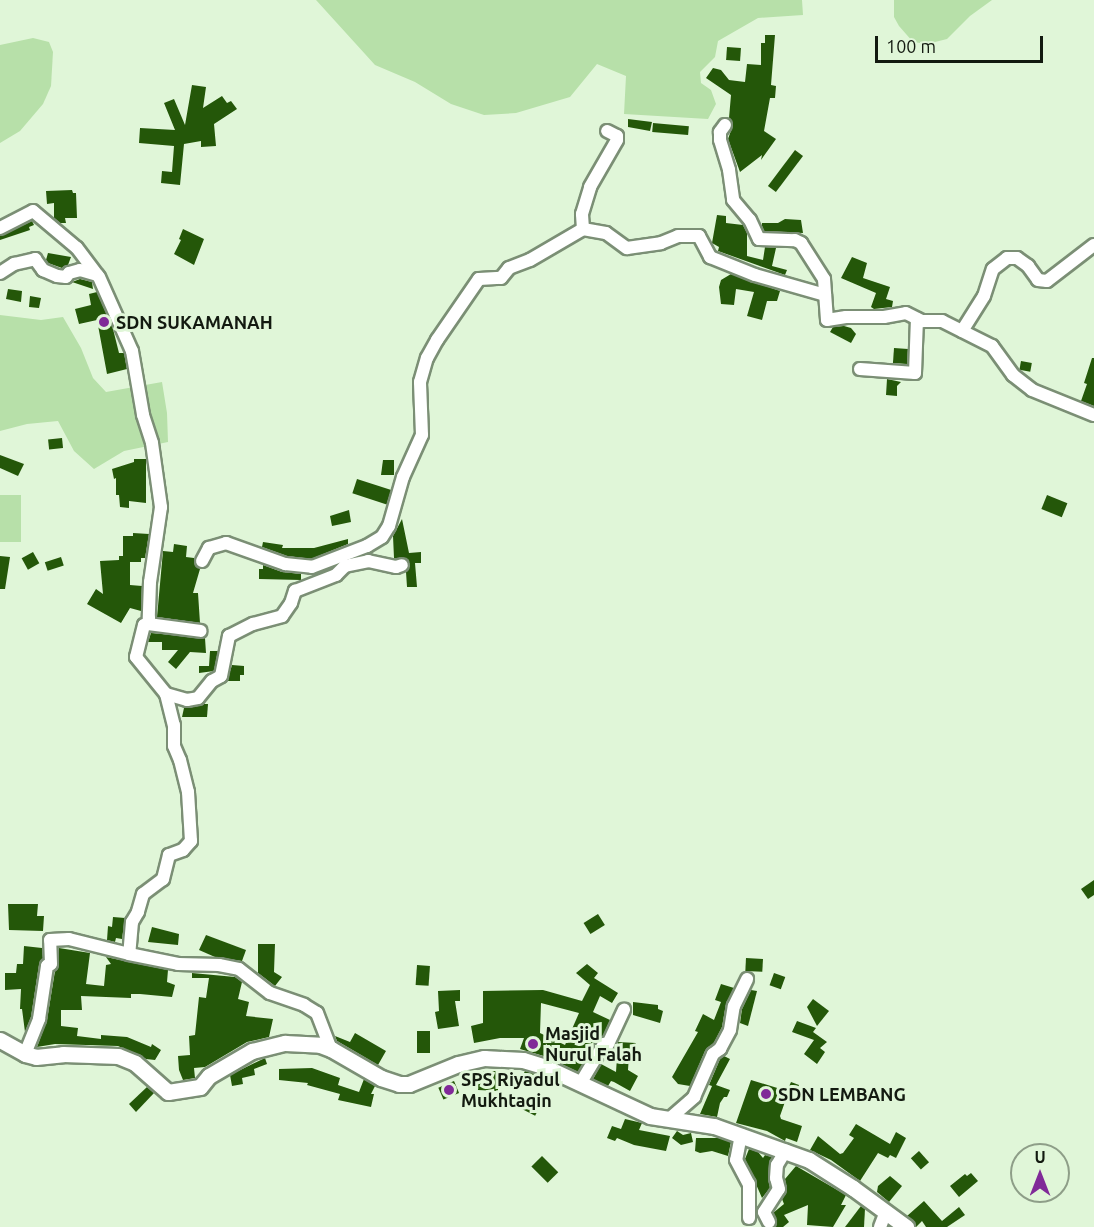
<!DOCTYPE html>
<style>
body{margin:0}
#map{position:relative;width:1094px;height:1227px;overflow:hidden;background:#e0f6d8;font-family:Ubuntu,sans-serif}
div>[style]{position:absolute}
.green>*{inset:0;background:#b7e0a9;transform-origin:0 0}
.building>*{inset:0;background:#245709;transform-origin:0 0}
.roads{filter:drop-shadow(2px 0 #7b8f75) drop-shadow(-2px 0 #7b8f75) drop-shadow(0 2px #7b8f75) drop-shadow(0 -2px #7b8f75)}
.minor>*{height:12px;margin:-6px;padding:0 6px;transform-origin:6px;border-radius:6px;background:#fff}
.tertiary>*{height:15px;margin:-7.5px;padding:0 7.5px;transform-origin:7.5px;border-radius:7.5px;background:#fff}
.dots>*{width:16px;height:16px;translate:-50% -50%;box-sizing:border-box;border:3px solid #e0f6d8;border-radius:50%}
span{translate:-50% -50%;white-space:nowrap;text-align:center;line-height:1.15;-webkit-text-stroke:6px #e0f6d8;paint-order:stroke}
.poi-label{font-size:18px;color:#131a10;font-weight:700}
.left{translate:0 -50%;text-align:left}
.north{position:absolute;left:1010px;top:1143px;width:60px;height:60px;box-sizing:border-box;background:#e0f6d8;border:2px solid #8e9e88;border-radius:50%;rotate:0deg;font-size:16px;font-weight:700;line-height:24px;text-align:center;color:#131a10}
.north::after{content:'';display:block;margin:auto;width:21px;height:27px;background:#802a98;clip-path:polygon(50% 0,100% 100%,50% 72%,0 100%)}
.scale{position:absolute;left:875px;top:36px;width:168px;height:27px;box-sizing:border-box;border:3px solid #131a10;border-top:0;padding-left:8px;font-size:18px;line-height:21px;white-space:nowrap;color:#131a10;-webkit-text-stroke:4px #e0f6d8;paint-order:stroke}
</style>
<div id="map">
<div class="green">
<div style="clip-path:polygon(316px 0,802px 0,803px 15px,758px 18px,718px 41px,715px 57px,700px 72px,701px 83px,711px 90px,716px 104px,708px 119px,624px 114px,626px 76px,597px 64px,570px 97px,516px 113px,484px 115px,451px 104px,415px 82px,375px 65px)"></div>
<div style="clip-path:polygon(894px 0,992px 0,970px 16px,947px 39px,927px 44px,913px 42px,899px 26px,894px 17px)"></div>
<div style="clip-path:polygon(33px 38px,49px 42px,53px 52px,51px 86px,43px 104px,20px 131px,0 143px,0 45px)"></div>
<div style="clip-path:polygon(0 315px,41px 320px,63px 317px,81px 348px,93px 378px,106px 392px,162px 382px,167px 413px,168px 442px,124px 451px,94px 469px,74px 451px,58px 421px,27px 424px,0 431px)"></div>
<div style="left:0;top:495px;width:21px;height:47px"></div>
</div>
<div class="building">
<div style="clip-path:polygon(765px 35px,775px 35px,771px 85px,776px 86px,775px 98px,770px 98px,764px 131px,776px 139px,761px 160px,762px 155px,740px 172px,728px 139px,733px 125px,729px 118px,731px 95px,706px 78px,713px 68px,721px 70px,729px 80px,745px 82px,747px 64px,761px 65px,761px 43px,765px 43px)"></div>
<div style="left:727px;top:47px;width:14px;height:13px;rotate:4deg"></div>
<div style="clip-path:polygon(192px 85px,206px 87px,203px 108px,222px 96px,227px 103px,231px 101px,237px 109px,214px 124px,216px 146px,201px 147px,201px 141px,184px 144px,180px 185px,161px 183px,162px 171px,172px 172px,174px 146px,139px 143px,140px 128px,175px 130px,164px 103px,174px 99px,185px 125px)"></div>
<div style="clip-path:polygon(628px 119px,652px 122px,650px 131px,628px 127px)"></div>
<div style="left:653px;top:123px;width:36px;height:9px;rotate:5deg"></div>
<div style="left:795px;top:150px;width:10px;height:45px;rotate:37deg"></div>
<div style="clip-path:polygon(72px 190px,73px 193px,76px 193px,77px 218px,65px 218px,66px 223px,60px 223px,54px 218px,54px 203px,47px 204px,46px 191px)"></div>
<div style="clip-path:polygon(717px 215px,726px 216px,726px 223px,743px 225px,747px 233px,747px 256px,763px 260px,765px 247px,776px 248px,772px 266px,787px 270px,785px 275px,718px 251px,719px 247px,712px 243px)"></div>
<div style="clip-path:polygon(785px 219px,801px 220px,803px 233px,764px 231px,762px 226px,762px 223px,778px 223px)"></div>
<div style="clip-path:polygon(32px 221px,34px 225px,29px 227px,30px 230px,0 240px,0 236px)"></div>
<div style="clip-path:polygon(183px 229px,204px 239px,194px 265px,174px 254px,181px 240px,179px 239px)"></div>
<div style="clip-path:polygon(48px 253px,71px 257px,68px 265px,62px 268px,48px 263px,46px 260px)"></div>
<div style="clip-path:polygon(852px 257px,867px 263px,863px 278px,890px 287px,886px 299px,893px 301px,892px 307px,874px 309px,871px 307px,876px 293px,841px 278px)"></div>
<div style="clip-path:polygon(731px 274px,780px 291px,777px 301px,767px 301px,762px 320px,747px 316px,754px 292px,736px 289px,734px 305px,721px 304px,719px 287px,721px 280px)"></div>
<div style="clip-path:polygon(80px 279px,92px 282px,93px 289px,72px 282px)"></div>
<div style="clip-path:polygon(8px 289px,22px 291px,21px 302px,6px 299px)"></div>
<div style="clip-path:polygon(97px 292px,113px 329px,119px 353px,124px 353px,127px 369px,107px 374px,97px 320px,79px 324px,75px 309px,91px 305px,89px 294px)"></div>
<div style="clip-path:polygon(30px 296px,41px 298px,39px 308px,29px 307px)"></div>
<div style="clip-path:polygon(844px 326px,851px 328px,856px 334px,851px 343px,830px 332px,833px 327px)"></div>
<div style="left:894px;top:348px;width:14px;height:15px;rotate:4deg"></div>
<div style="clip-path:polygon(1092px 358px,1094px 358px,1094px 406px,1081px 401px,1087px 384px,1084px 383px)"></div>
<div style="left:1021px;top:361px;width:11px;height:9px;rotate:10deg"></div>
<div style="clip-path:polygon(887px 379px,901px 382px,897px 386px,897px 396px,886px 395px)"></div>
<div style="left:62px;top:438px;width:10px;height:14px;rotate:84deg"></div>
<div style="clip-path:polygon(0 455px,24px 464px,18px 476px,0 468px)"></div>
<div style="clip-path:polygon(134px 459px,146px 459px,146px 503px,129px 501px,129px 508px,120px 507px,119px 495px,116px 495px,116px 478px,114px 479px,112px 469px,134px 462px)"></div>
<div style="clip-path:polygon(383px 460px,394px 460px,394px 475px,381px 475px)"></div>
<div style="left:357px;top:479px;width:36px;height:15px;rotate:18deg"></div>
<div style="left:1047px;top:495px;width:22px;height:15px;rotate:22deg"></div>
<div style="clip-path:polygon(349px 510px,351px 522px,332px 526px,330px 516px)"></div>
<div style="clip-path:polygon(402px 519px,409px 553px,421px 552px,421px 563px,415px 563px,417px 587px,407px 587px,406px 572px,410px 566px,408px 559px,394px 558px,393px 536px)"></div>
<div style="clip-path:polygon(133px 533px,149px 534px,145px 558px,141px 558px,141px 562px,130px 562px,130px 585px,142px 586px,141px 611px,130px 608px,121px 623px,87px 604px,96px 589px,103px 594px,100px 561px,119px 560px,119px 556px,123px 556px,123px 536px,133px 536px)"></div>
<div style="clip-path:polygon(348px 539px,348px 544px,311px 559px,287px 556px,262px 547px,263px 542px,283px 545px,282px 548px,314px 548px)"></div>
<div style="clip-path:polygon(174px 544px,187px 546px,186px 557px,194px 558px,195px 565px,200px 569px,193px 593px,198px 593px,200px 623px,157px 617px,163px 551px,173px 552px)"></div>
<div style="left:33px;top:552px;width:13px;height:13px;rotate:61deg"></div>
<div style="clip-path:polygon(0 556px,10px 557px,5px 589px,0 589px)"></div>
<div style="left:61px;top:557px;width:9px;height:17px;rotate:72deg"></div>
<div style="clip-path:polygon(263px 565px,282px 572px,301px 574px,301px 580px,259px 579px,259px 569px,263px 569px)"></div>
<div style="clip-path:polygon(151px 633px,205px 638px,206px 653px,190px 652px,176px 669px,168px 662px,178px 650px,162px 650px,162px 642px,148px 642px)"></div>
<div style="clip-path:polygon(210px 651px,218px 651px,214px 671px,199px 673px,199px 666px,209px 666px)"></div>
<div style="clip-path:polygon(232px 665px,244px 666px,244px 675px,240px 675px,240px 681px,227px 681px)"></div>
<div style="clip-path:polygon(204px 704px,208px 704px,207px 717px,182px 717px,184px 708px)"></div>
<div style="clip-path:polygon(1094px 880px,1094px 895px,1088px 899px,1081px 889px)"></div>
<div style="clip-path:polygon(8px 904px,38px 904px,37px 916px,44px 916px,43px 931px,9px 930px)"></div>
<div style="left:598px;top:914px;width:13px;height:17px;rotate:58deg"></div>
<div style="clip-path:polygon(113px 917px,125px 918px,122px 939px,116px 938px,115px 942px,107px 940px,108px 926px,112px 927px)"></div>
<div style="clip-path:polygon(152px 927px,179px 934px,178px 945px,148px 942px)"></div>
<div style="clip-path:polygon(206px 935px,246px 950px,242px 961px,215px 957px,199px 950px)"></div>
<div style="clip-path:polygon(258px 944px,275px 944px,274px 972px,282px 977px,275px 986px,258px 973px)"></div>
<div style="clip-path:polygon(24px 946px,42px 948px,43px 959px,39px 965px,31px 1017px,25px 1032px,22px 1009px,20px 1009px,21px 989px,5px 990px,5px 973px,16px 973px,17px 964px,23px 964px)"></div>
<div style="clip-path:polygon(59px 948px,90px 953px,86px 984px,104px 986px,106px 965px,111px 964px,106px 957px,168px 970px,167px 982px,175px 985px,172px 997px,140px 994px,131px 994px,131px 998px,81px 996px,82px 1010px,61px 1010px,61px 1026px,78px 1028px,77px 1036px,101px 1039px,101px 1035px,127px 1037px,151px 1047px,152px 1044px,161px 1050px,155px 1060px,146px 1059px,118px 1046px,55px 1044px,37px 1047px,47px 1020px,55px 971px,59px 964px)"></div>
<div style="left:746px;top:958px;width:17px;height:13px;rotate:3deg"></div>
<div style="clip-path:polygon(evenodd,587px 964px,598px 973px,594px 978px,618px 993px,612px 1003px,600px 996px,593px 1012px,610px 1020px,603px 1036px,597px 1040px,578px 1072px,547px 1057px,520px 1049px,524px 1038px,500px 1038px,474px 1043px,471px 1026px,483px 1023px,483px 991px,543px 990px,582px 1001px,590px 985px,576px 973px,587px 964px,541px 1003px,579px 1013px,565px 1045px,540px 1033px,541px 1003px)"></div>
<div style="left:417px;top:965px;width:13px;height:20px;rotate:4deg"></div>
<div style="clip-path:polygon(192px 973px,235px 977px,242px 982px,238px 999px,249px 1002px,246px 1016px,273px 1019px,269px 1037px,247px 1042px,205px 1067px,194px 1068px,195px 1078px,183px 1080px,179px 1070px,178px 1056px,190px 1055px,189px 1036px,195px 1035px,199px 997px,206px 998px,209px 978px,192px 978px)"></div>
<div style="left:774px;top:973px;width:12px;height:13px;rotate:20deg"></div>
<div style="clip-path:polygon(721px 984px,734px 988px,726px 1004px,722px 1027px,714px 1043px,705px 1051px,690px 1086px,678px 1084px,672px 1077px,698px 1032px,695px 1031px,703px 1014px,714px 1020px,721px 1002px,715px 1000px)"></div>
<div style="clip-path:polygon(460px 990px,460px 1001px,455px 1001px,459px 1026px,438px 1029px,435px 1012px,439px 1011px,438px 991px)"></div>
<div style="clip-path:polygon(751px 990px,757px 991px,748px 1026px,740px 1023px,742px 1009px)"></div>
<div style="clip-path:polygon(813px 999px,829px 1011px,817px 1026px,807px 1007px)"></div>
<div style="clip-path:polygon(633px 1002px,658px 1005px,658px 1009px,663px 1011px,660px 1023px,633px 1015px)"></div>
<div style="clip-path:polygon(797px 1021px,816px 1028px,813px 1032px,827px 1042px,820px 1048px,825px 1052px,817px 1064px,804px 1054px,814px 1040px,792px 1032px)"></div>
<div style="left:417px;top:1031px;width:13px;height:22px"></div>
<div style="clip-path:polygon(355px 1033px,386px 1051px,378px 1065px,337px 1041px,335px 1036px,350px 1042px)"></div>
<div style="clip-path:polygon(618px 1042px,636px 1043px,635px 1056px,629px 1055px,628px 1070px,638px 1076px,630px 1091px,614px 1082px,611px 1081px,608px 1086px,593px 1079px,601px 1064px,616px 1072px)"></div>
<div style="clip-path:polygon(724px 1056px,730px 1059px,716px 1085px,730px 1090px,727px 1097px,724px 1097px,720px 1103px,717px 1117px,700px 1114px,712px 1086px,709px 1085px,720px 1059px)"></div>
<div style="clip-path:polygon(265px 1058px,267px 1064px,254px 1069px,255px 1075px,242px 1078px,243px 1084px,232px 1086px,230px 1075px)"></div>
<div style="clip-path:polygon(312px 1068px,340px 1078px,338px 1085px,359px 1092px,364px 1079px,375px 1086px,371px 1094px,374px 1094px,371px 1107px,338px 1100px,340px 1094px,307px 1085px,308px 1083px,279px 1080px,279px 1069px)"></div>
<div style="clip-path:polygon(484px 1071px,498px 1071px,498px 1091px,478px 1090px,478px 1077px)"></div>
<div style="clip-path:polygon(525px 1071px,535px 1074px,530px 1088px,516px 1084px,519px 1076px,523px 1075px)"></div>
<div style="clip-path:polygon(751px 1080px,787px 1091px,791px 1082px,799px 1085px,794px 1098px,787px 1096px,780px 1116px,781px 1119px,802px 1126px,797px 1142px,786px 1138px,785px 1141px,767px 1131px,736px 1123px)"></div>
<div style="left:454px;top:1081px;width:13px;height:17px;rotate:67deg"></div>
<div style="clip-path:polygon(147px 1087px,154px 1093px,136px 1112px,129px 1104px)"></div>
<div style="left:525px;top:1096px;width:18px;height:13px;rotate:27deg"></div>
<div style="clip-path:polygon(625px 1119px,642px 1123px,639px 1130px,670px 1136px,666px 1151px,634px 1145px,617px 1138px,615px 1141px,607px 1138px,612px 1126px,621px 1129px)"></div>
<div style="clip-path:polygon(856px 1124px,890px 1144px,896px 1132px,906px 1138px,896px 1158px,890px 1155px,888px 1158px,878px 1153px,860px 1181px,831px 1160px,810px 1150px,818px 1136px,840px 1154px,843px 1153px,854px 1138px,849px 1135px)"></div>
<div style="clip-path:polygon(677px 1131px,683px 1135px,691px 1133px,693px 1142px,681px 1145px,672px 1138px)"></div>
<div style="clip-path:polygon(696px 1138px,719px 1138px,731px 1142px,728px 1156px,712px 1151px,700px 1153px,695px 1151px)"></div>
<div style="clip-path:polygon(749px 1149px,758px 1152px,763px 1158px,765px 1155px,772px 1157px,768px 1177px,770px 1188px,762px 1198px,745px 1159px)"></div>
<div style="left:919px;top:1151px;width:15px;height:11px;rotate:48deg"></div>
<div style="left:542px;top:1156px;width:23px;height:15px;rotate:45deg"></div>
<div style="clip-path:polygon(796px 1166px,846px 1195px,841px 1205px,846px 1205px,833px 1227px,807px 1225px,808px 1205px,784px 1215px,789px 1222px,783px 1227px,775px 1227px,777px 1222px,773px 1213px,784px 1204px,782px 1199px,787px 1190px,785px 1179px)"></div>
<div style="clip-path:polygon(971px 1173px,978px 1181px,959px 1197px,950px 1186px,965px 1174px,967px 1176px)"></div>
<div style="clip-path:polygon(890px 1176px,902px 1186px,889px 1202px,877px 1192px,878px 1186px)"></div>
<div style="clip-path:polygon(924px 1201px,942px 1221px,959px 1207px,965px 1215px,947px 1227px,926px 1227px,922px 1221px,916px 1227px,907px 1216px)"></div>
<div style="clip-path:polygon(861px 1206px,865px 1209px,864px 1227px,845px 1227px)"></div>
</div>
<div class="roads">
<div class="minor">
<div style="left:725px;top:125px;width:9px;rotate:126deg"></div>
<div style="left:720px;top:132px;width:8px;rotate:90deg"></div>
<div style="left:720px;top:140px;width:31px;rotate:73deg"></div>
<div style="left:729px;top:170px;width:30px;rotate:82deg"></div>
<div style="left:733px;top:200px;width:26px;rotate:50deg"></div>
<div style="left:750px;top:220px;width:21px;rotate:65deg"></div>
<div style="left:759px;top:239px;width:36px;rotate:2deg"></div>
<div style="left:795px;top:240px;width:7px;rotate:27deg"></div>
<div style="left:801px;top:243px;width:43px;rotate:57.4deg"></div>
<div style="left:824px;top:279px;width:41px;rotate:85.8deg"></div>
<div style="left:827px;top:320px;width:19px;rotate:-9deg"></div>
<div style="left:846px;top:317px;width:38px"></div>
<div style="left:884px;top:317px;width:22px;rotate:-10deg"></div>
<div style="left:906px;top:313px;width:18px;rotate:27deg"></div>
<div style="left:922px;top:321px;width:20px"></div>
<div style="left:942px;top:321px;width:56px;rotate:26.6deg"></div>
<div style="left:992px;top:346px;width:36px;rotate:54deg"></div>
<div style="left:1013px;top:375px;width:24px;rotate:38deg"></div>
<div style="left:1032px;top:390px;width:67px;rotate:22deg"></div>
<div style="left:0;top:228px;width:37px;rotate:-27deg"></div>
<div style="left:33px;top:211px;width:57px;rotate:40.1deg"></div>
<div style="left:77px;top:248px;width:36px;rotate:53deg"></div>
<div style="left:99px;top:277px;width:81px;rotate:66deg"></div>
<div style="left:132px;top:351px;width:65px;rotate:80.2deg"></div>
<div style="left:143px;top:415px;width:29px;rotate:72deg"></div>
<div style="left:152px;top:443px;width:65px;rotate:82deg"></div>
<div style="left:161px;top:507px;width:76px;rotate:98.3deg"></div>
<div style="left:150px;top:582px;width:36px;rotate:92deg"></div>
<div style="left:149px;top:618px;width:6px;rotate:99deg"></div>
<div style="left:148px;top:624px;width:4px;rotate:166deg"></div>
<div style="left:144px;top:625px;width:33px;rotate:104deg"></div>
<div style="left:136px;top:657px;width:48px;rotate:51deg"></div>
<div style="left:166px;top:694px;width:32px;rotate:76deg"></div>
<div style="left:174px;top:725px;width:21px;rotate:90deg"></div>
<div style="left:174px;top:746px;width:15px;rotate:67deg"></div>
<div style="left:180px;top:760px;width:33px;rotate:76deg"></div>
<div style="left:188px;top:792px;width:49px;rotate:86.5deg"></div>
<div style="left:191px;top:841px;width:12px;rotate:132deg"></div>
<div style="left:183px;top:850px;width:15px;rotate:160deg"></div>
<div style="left:169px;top:855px;width:25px;rotate:104deg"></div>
<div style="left:163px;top:879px;width:25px;rotate:143deg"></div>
<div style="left:143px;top:894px;width:19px;rotate:106deg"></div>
<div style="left:138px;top:912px;width:12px;rotate:121deg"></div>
<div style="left:132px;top:922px;width:32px;rotate:95deg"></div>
<div style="left:129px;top:954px;width:50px;rotate:11.5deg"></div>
<div style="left:178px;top:964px;width:41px;rotate:1.4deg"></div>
<div style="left:219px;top:965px;width:20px;rotate:11deg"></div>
<div style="left:239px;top:969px;width:39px;rotate:38deg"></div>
<div style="left:270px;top:993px;width:36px;rotate:19deg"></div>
<div style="left:304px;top:1005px;width:15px;rotate:32deg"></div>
<div style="left:317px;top:1013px;width:39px;rotate:69deg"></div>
<div style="left:583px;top:229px;width:15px;rotate:-94deg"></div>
<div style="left:582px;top:214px;width:28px;rotate:-73deg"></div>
<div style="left:590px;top:187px;width:54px;rotate:-60.1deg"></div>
<div style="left:617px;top:140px;width:4px;rotate:-90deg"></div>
<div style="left:617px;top:136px;width:11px;rotate:-153deg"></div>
<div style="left:0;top:273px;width:17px;rotate:-33deg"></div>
<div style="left:14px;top:264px;width:22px;rotate:-13deg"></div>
<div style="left:35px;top:259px;width:14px;rotate:54deg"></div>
<div style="left:43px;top:270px;width:15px;rotate:23deg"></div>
<div style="left:57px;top:276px;width:9px;rotate:6deg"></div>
<div style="left:66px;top:277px;width:5px;rotate:-53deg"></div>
<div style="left:69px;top:273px;width:11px;rotate:-15deg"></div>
<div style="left:80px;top:270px;width:18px;rotate:16deg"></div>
<div style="left:962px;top:331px;width:41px;rotate:-57.8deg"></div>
<div style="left:984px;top:296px;width:28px;rotate:-72deg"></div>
<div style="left:993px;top:269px;width:18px;rotate:-38deg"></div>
<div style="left:1007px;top:258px;width:10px"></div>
<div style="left:1017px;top:258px;width:14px;rotate:36deg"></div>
<div style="left:1028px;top:266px;width:17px;rotate:54deg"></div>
<div style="left:1038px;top:280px;width:9px;rotate:6deg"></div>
<div style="left:1047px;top:281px;width:59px;rotate:-37.5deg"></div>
<div style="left:860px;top:369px;width:55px;rotate:4.2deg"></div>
<div style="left:915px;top:373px;width:54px;rotate:-87.9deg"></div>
<div style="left:202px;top:561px;width:15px;rotate:-62deg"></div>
<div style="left:209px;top:548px;width:18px;rotate:-16deg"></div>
<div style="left:226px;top:543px;width:63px;rotate:19.6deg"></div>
<div style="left:285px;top:564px;width:27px;rotate:6deg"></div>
<div style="left:312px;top:567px;width:59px;rotate:-20.9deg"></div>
<div style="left:367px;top:546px;width:17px;rotate:-31deg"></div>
<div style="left:382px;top:537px;width:13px;rotate:-58deg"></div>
<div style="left:389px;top:526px;width:51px;rotate:-74.1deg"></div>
<div style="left:403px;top:477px;width:46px;rotate:-65.7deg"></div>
<div style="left:422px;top:435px;width:53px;rotate:-92.2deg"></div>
<div style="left:420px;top:382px;width:25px;rotate:-74deg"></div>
<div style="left:427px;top:358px;width:21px;rotate:-61deg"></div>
<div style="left:437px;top:340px;width:74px;rotate:-55.5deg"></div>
<div style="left:479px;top:279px;width:22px;rotate:-3deg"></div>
<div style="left:501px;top:278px;width:13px;rotate:-51deg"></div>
<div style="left:509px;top:268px;width:22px;rotate:-21deg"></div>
<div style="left:530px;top:260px;width:61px;rotate:-30.3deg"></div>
<div style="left:583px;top:229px;width:23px;rotate:10deg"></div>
<div style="left:606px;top:233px;width:26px;rotate:36deg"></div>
<div style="left:627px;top:248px;width:34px;rotate:-8deg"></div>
<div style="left:661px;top:243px;width:18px;rotate:-22deg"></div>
<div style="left:678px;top:236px;width:21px"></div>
<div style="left:699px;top:236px;width:24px;rotate:62deg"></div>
<div style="left:710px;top:257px;width:48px;rotate:21.8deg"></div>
<div style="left:755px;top:275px;width:73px;rotate:15.9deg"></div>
<div style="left:148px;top:624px;width:53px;rotate:7.5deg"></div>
<div style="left:166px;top:694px;width:22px;rotate:16deg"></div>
<div style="left:187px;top:700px;width:11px;rotate:-10deg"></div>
<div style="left:198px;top:698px;width:22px;rotate:-51deg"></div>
<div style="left:212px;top:681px;width:10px;rotate:-29deg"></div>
<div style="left:221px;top:676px;width:41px;rotate:-78.7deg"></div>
<div style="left:229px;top:636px;width:27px;rotate:-27deg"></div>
<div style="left:253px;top:624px;width:30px;rotate:-15deg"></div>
<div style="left:282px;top:616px;width:16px;rotate:-55deg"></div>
<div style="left:291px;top:603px;width:13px;rotate:-72deg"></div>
<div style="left:295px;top:591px;width:44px;rotate:-21.3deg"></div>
<div style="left:336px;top:575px;width:13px;rotate:-45deg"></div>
<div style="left:345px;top:566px;width:24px;rotate:-12deg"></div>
<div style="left:368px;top:561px;width:29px;rotate:12deg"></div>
<div style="left:396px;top:567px;width:6px;rotate:-18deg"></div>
<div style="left:25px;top:1054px;width:38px;rotate:-68deg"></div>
<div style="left:39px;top:1019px;width:54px;rotate:-81.4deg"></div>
<div style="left:47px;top:966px;width:4px;rotate:-27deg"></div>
<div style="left:51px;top:964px;width:24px;rotate:-92deg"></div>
<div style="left:50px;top:940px;width:19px;rotate:-3deg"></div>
<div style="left:69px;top:939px;width:62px;rotate:14deg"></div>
<div style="left:580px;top:1084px;width:47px;rotate:-59deg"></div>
<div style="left:604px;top:1044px;width:4px"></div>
<div style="left:608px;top:1044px;width:38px;rotate:-65deg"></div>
<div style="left:668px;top:1120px;width:35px;rotate:-41deg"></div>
<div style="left:694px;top:1097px;width:47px;rotate:-66.2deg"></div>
<div style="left:713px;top:1054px;width:9px;rotate:-36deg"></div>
<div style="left:720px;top:1049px;width:21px;rotate:-62deg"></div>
<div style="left:730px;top:1030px;width:24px;rotate:-81deg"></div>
<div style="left:734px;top:1006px;width:30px;rotate:-64deg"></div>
<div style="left:741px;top:1135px;width:25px;rotate:101deg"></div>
<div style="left:736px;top:1160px;width:27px;rotate:62deg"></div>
<div style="left:749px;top:1184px;width:34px;rotate:90deg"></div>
<div style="left:769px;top:1222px;width:11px;rotate:-117deg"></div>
<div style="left:764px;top:1212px;width:27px;rotate:-57deg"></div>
<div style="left:779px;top:1189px;width:11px;rotate:-105deg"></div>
<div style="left:776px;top:1178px;width:13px;rotate:-86deg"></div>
<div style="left:777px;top:1165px;width:17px;rotate:-59deg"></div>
<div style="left:880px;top:1227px;width:17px;rotate:-69deg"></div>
</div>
<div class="tertiary">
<div style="left:0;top:1040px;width:29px;rotate:29deg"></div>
<div style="left:25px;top:1054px;width:11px;rotate:15deg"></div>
<div style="left:36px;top:1057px;width:27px;rotate:-6deg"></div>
<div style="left:63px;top:1054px;width:55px;rotate:2.1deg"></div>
<div style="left:118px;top:1056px;width:18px;rotate:22deg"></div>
<div style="left:135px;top:1063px;width:44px;rotate:41.3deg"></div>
<div style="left:168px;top:1092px;width:32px;rotate:-9deg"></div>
<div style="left:200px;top:1087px;width:14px;rotate:-51deg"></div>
<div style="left:209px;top:1076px;width:50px;rotate:-30.2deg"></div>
<div style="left:252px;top:1051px;width:34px;rotate:-14deg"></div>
<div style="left:285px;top:1043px;width:35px;rotate:3deg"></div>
<div style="left:320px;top:1045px;width:12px;rotate:20deg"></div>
<div style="left:331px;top:1049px;width:58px;rotate:30.1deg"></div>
<div style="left:381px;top:1078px;width:19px;rotate:18deg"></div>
<div style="left:399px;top:1084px;width:10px"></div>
<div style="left:409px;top:1084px;width:53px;rotate:-22.2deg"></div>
<div style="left:458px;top:1064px;width:27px;rotate:-13deg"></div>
<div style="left:484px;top:1058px;width:39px;rotate:3deg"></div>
<div style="left:523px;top:1060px;width:21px;rotate:17deg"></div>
<div style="left:543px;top:1066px;width:118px;rotate:25deg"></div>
<div style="left:650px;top:1116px;width:65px;rotate:8.9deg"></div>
<div style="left:714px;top:1126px;width:101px;rotate:19.7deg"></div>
<div style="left:809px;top:1160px;width:52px;rotate:32.5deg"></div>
<div style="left:853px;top:1188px;width:66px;rotate:36.3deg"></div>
</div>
</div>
<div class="dots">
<div style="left:104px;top:322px;background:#802a98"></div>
<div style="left:533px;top:1044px;background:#802a98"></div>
<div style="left:449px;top:1090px;background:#802a98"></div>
<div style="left:766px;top:1094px;background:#802a98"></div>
</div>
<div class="poi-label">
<span class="left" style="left:116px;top:322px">SDN SUKAMANAH</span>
<span class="left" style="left:545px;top:1044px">Masjid<br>Nurul Falah</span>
<span class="left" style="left:461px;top:1090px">SPS Riyadul<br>Mukhtaqin</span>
<span class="left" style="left:778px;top:1094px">SDN LEMBANG</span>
</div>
<div class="north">U</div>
<div class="scale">100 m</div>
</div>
